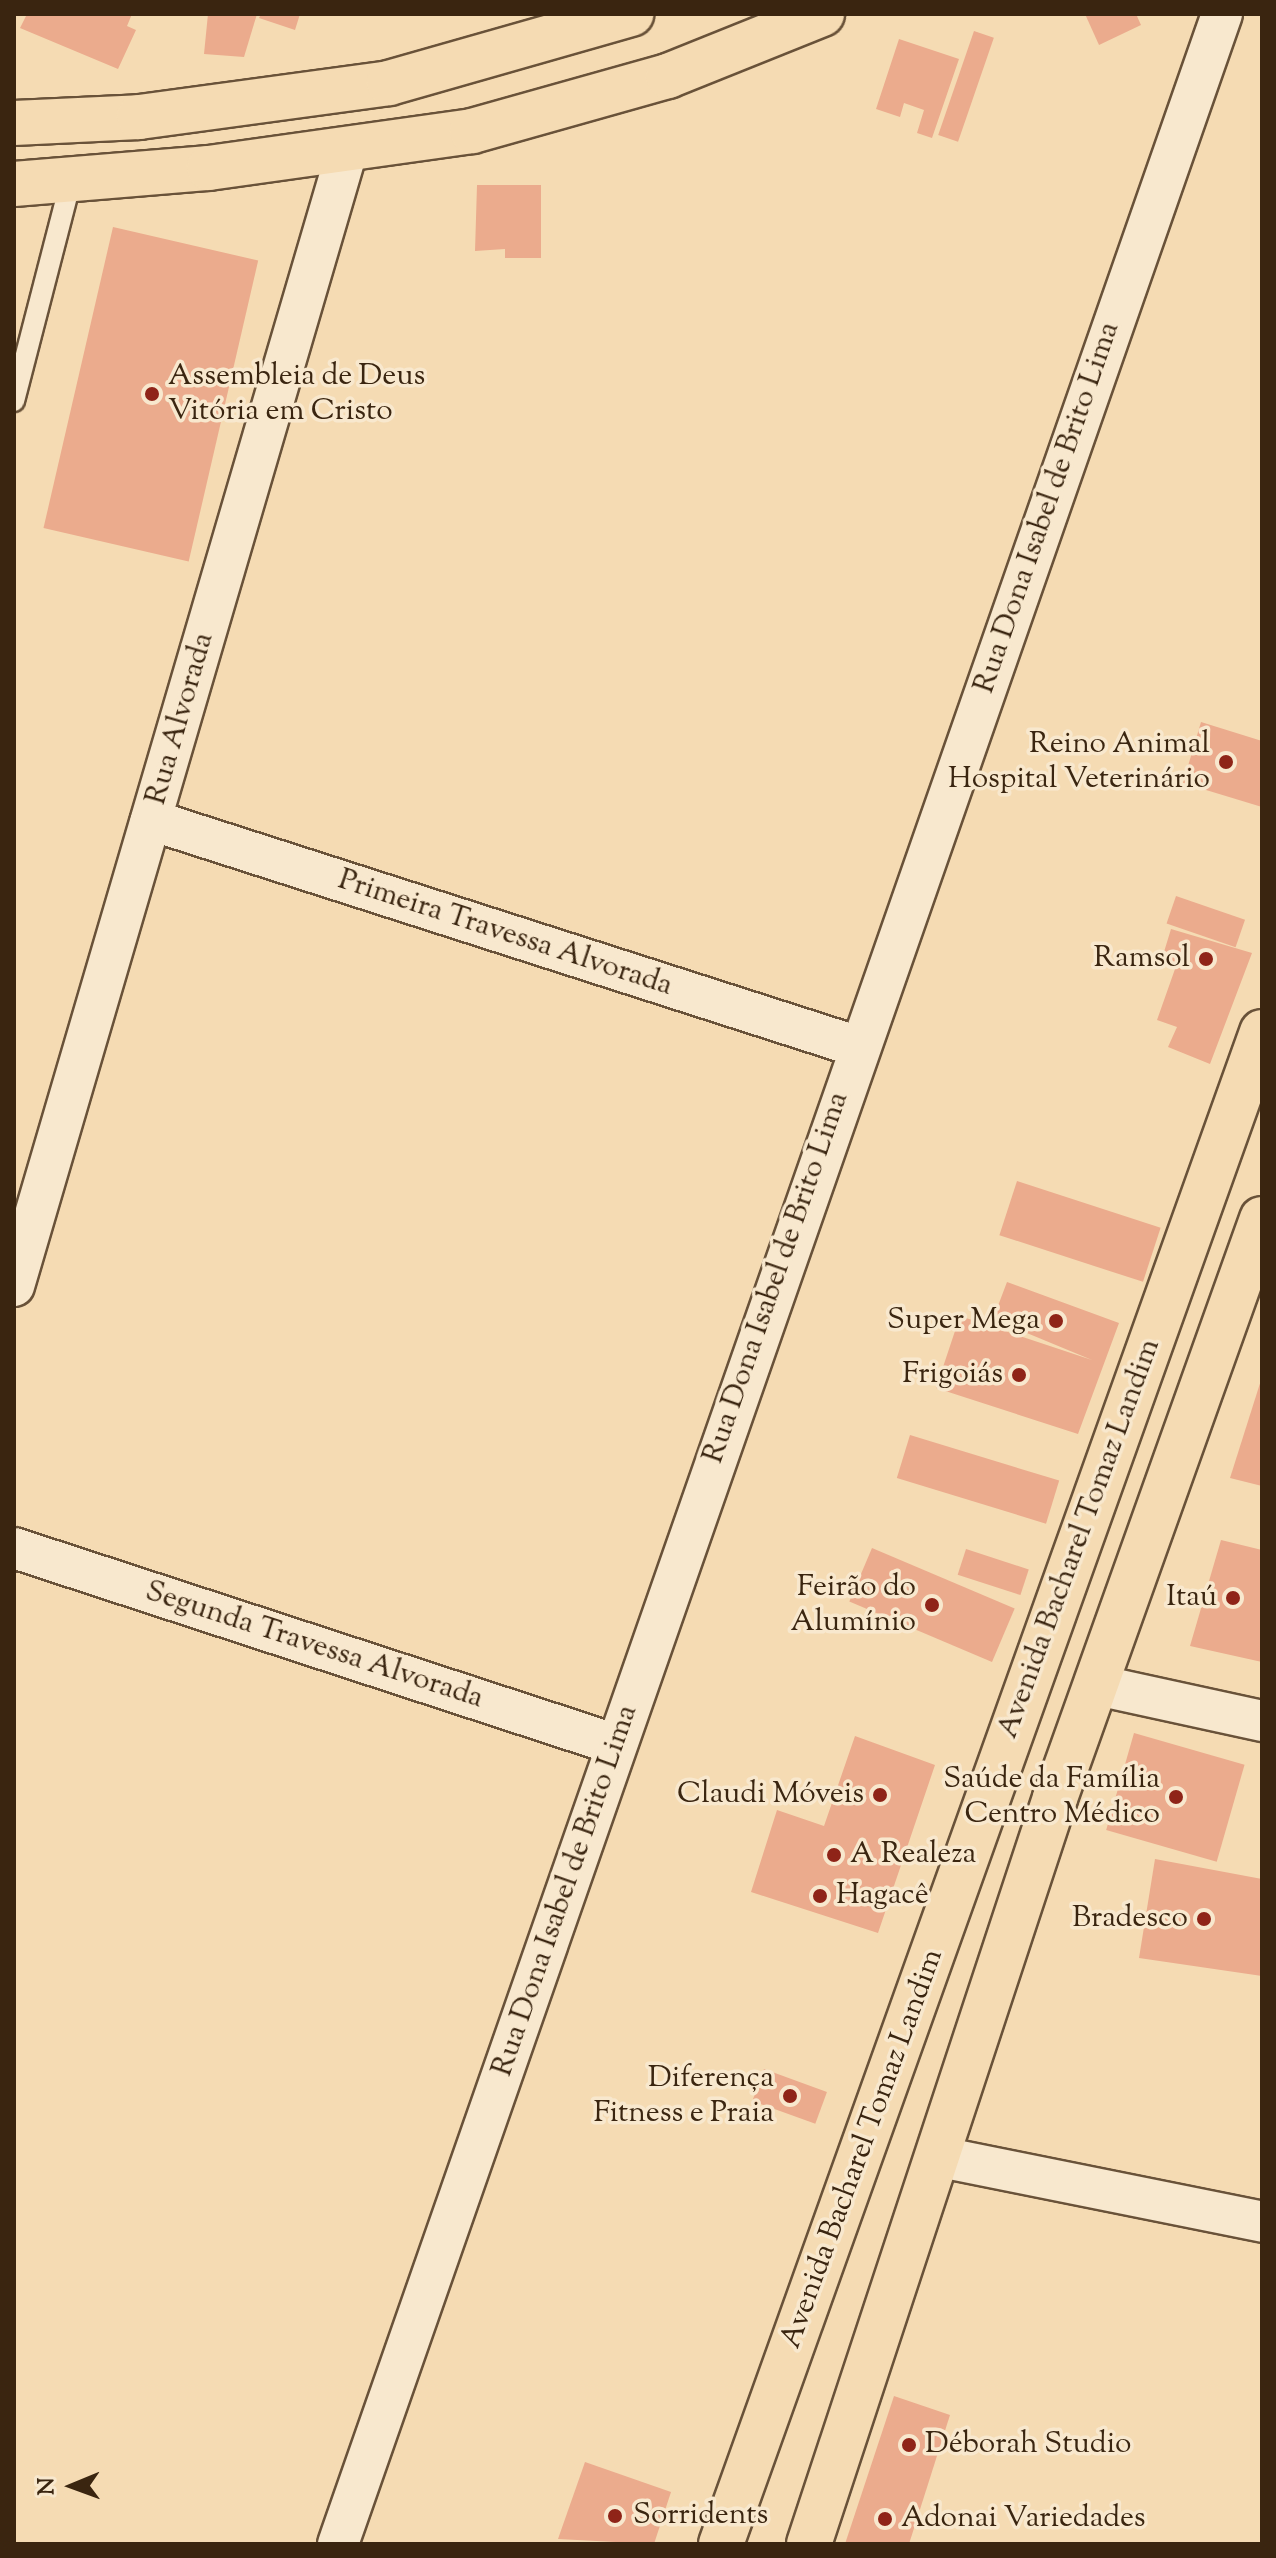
<!DOCTYPE html>
<meta charset="utf-8">
<style>
body{margin:0}
#map{position:relative;width:1276px;height:2558px;overflow:hidden;background:#f5dbb3;font-family:"Sorts Mill Goudy",serif}
div>[style]{position:absolute}
.building>*{inset:0;background:#ebab8d;transform-origin:0 0}
.roads{filter:drop-shadow(2px 0 #695239) drop-shadow(-2px 0 #695239) drop-shadow(0 2px #695239) drop-shadow(0 -2px #695239)}
.lane>*{height:20px;margin:-10px;padding:0 10px;transform-origin:10px;border-radius:10px;background:#f8e8ce}
.street>*{height:40px;margin:-20px;padding:0 20px;transform-origin:20px;border-radius:20px;background:#f8e8ce}
.primary>*{height:44px;margin:-22px;padding:0 22px;transform-origin:22px;border-radius:22px;background:#f5dbb3}
.highway>*{height:44px;margin:-22px;padding:0 22px;transform-origin:22px;border-radius:22px;background:#f5dbb3}
.dots>*{width:22px;height:22px;translate:-50% -50%;box-sizing:border-box;border:4px solid #f8e8ce;border-radius:50%}
span{translate:-50% -50%;white-space:nowrap;text-align:center;line-height:1.15;-webkit-text-stroke:7px #f8e8ce;paint-order:stroke}
.poi-label{font-size:30px;color:#3a2510}
.left{translate:0 -50%;text-align:left}
.right{translate:-100% -50%;text-align:right}
.street-label{font-size:30px;color:#3a2510}
.frame{position:absolute;inset:0;border:16px solid #3a2510;pointer-events:none}
.north{position:absolute;left:32px;top:2446px;width:80px;height:80px;-webkit-text-stroke:6px #f8e8ce;paint-order:stroke;rotate:269deg;font-size:22px;font-weight:700;line-height:32px;text-align:center;color:#3a2510}
.north::after{content:'';display:block;margin:auto;width:28px;height:36px;background:#3a2510;clip-path:polygon(50% 0,100% 100%,50% 72%,0 100%)}
</style>
<div id="map">
<div class="building">
<div style="clip-path:polygon(27px 14px,132px 14px,127px 26px,136px 30px,118px 69px,20px 28px)"></div>
<div style="clip-path:polygon(208px 14px,257px 14px,244px 57px,204px 54px)"></div>
<div style="clip-path:polygon(261px 14px,300px 14px,295px 30px,259px 18px)"></div>
<div style="clip-path:polygon(1085px 14px,1136px 14px,1141px 25px,1099px 45px)"></div>
<div style="left:974px;top:31px;width:21px;height:110px;rotate:19deg"></div>
<div style="clip-path:polygon(899px 39px,959px 59px,932px 138px,917px 133px,924px 110px,904px 103px,900px 117px,876px 109px)"></div>
<div style="clip-path:polygon(477px 185px,541px 185px,541px 258px,505px 258px,505px 249px,475px 251px)"></div>
<div style="left:113px;top:227px;width:149px;height:309px;rotate:13deg"></div>
<div style="clip-path:polygon(1201px 722px,1262px 741px,1262px 807px,1183px 783px)"></div>
<div style="left:1176px;top:896px;width:73px;height:29px;rotate:19deg"></div>
<div style="clip-path:polygon(1171px 929px,1252px 953px,1210px 1064px,1168px 1047px,1177px 1027px,1157px 1020px,1175px 969px,1160px 965px)"></div>
<div style="left:1017px;top:1181px;width:151px;height:57px;rotate:18deg"></div>
<div style="clip-path:polygon(1007px 1282px,1119px 1323px,1078px 1434px,936px 1388px,960px 1316px,1092px 1360px,993px 1319px)"></div>
<div style="clip-path:polygon(1262px 1377px,1262px 1486px,1230px 1478px)"></div>
<div style="left:910px;top:1435px;width:156px;height:45px;rotate:17deg"></div>
<div style="clip-path:polygon(1221px 1540px,1262px 1550px,1262px 1662px,1190px 1646px)"></div>
<div style="left:872px;top:1548px;width:155px;height:58px;rotate:23deg"></div>
<div style="left:966px;top:1549px;width:66px;height:27px;rotate:18deg"></div>
<div style="left:1134px;top:1733px;width:115px;height:101px;rotate:16deg"></div>
<div style="clip-path:polygon(855px 1736px,935px 1765px,878px 1933px,751px 1892px,777px 1810px,824px 1826px)"></div>
<div style="clip-path:polygon(1155px 1859px,1262px 1879px,1262px 1976px,1139px 1958px)"></div>
<div style="left:764px;top:2069px;width:67px;height:34px;rotate:20deg"></div>
<div style="clip-path:polygon(894px 2396px,950px 2415px,909px 2544px,845px 2544px)"></div>
<div style="clip-path:polygon(585px 2462px,671px 2492px,654px 2544px,558px 2539px)"></div>
</div>
<div class="roads">
<div class="lane">
<div style="left:14px;top:401px;width:228px;rotate:-75.5deg"></div>
</div>
<div class="street">
<div style="left:151px;top:820px;width:744px;rotate:17.78deg"></div>
<div style="left:14px;top:1286px;width:1183px;rotate:-73.65deg"></div>
<div style="left:14px;top:1548px;width:631px;rotate:18.09deg"></div>
<div style="left:1097px;top:1685px;width:169px;rotate:12.3deg"></div>
<div style="left:936px;top:2156px;width:333px;rotate:11.4deg"></div>
<div style="left:338px;top:2544px;width:2680px;rotate:-70.74deg"></div>
</div>
<div class="primary">
<div style="left:14px;top:123px;width:125px;rotate:-2.7deg"></div>
<div style="left:139px;top:117px;width:252px;rotate:-7.7deg"></div>
<div style="left:389px;top:83px;width:252px;rotate:-15.9deg"></div>
<div style="left:14px;top:184px;width:196px;rotate:-4.7deg"></div>
<div style="left:209px;top:168px;width:266px;rotate:-8deg"></div>
<div style="left:472px;top:131px;width:204px;rotate:-15.7deg"></div>
<div style="left:668px;top:76px;width:166px;rotate:-21.9deg"></div>
</div>
<div class="highway">
<div style="left:721px;top:2544px;width:1606px;rotate:-70.31deg"></div>
<div style="left:809px;top:2544px;width:786px;rotate:-71.75deg"></div>
<div style="left:1055px;top:1798px;width:615px;rotate:-70.33deg"></div>
</div>
</div>
<div class="dots">
<div style="left:152px;top:394px;background:#8f2418"></div>
<div style="left:1226px;top:762px;background:#8f2418"></div>
<div style="left:1206px;top:959px;background:#8f2418"></div>
<div style="left:1056px;top:1321px;background:#8f2418"></div>
<div style="left:1019px;top:1375px;background:#8f2418"></div>
<div style="left:1233px;top:1598px;background:#8f2418"></div>
<div style="left:932px;top:1605px;background:#8f2418"></div>
<div style="left:880px;top:1795px;background:#8f2418"></div>
<div style="left:1176px;top:1797px;background:#8f2418"></div>
<div style="left:834px;top:1855px;background:#8f2418"></div>
<div style="left:820px;top:1896px;background:#8f2418"></div>
<div style="left:1204px;top:1919px;background:#8f2418"></div>
<div style="left:790px;top:2096px;background:#8f2418"></div>
<div style="left:909px;top:2445px;background:#8f2418"></div>
<div style="left:615px;top:2516px;background:#8f2418"></div>
<div style="left:885px;top:2519px;background:#8f2418"></div>
</div>
<div class="poi-label">
<span class="left" style="left:168px;top:394px">Assembleia de Deus<br>Vitória em Cristo</span>
<span class="right" style="left:1210px;top:762px">Reino Animal<br>Hospital Veterinário</span>
<span class="right" style="left:1190px;top:959px">Ramsol</span>
<span class="right" style="left:1040px;top:1321px">Super Mega</span>
<span class="right" style="left:1003px;top:1375px">Frigoiás</span>
<span class="right" style="left:916px;top:1605px">Feirão do<br>Alumínio</span>
<span class="right" style="left:1217px;top:1598px">Itaú</span>
<span class="right" style="left:1160px;top:1797px">Saúde da Família<br>Centro Médico</span>
<span class="right" style="left:864px;top:1795px">Claudi Móveis</span>
<span class="left" style="left:850px;top:1855px">A Realeza</span>
<span class="left" style="left:836px;top:1896px">Hagacê</span>
<span class="right" style="left:1188px;top:1919px">Bradesco</span>
<span class="right" style="left:774px;top:2096px">Diferença<br>Fitness e Praia</span>
<span class="left" style="left:925px;top:2445px">Déborah Studio</span>
<span class="left" style="left:633px;top:2516px">Sorridents</span>
<span class="left" style="left:901px;top:2519px">Adonai Variedades</span>
</div>
<div class="street-label">
<span style="left:1048px;top:508px;rotate:-71deg">Rua Dona Isabel de Brito Lima</span>
<span style="left:181px;top:719px;rotate:-74deg">Rua Alvorada</span>
<span style="left:505px;top:934px;rotate:18deg">Primeira Travessa Alvorada</span>
<span style="left:777px;top:1278px;rotate:-71deg">Rua Dona Isabel de Brito Lima</span>
<span style="left:1080px;top:1539px;rotate:-70deg">Avenida Bacharel Tomaz Landim</span>
<span style="left:314px;top:1646px;rotate:18deg">Segunda Travessa Alvorada</span>
<span style="left:566px;top:1891px;rotate:-71deg">Rua Dona Isabel de Brito Lima</span>
<span style="left:863px;top:2149px;rotate:-70deg">Avenida Bacharel Tomaz Landim</span>
</div>
<div class="frame"></div>
<div class="north">N</div>
</div>
